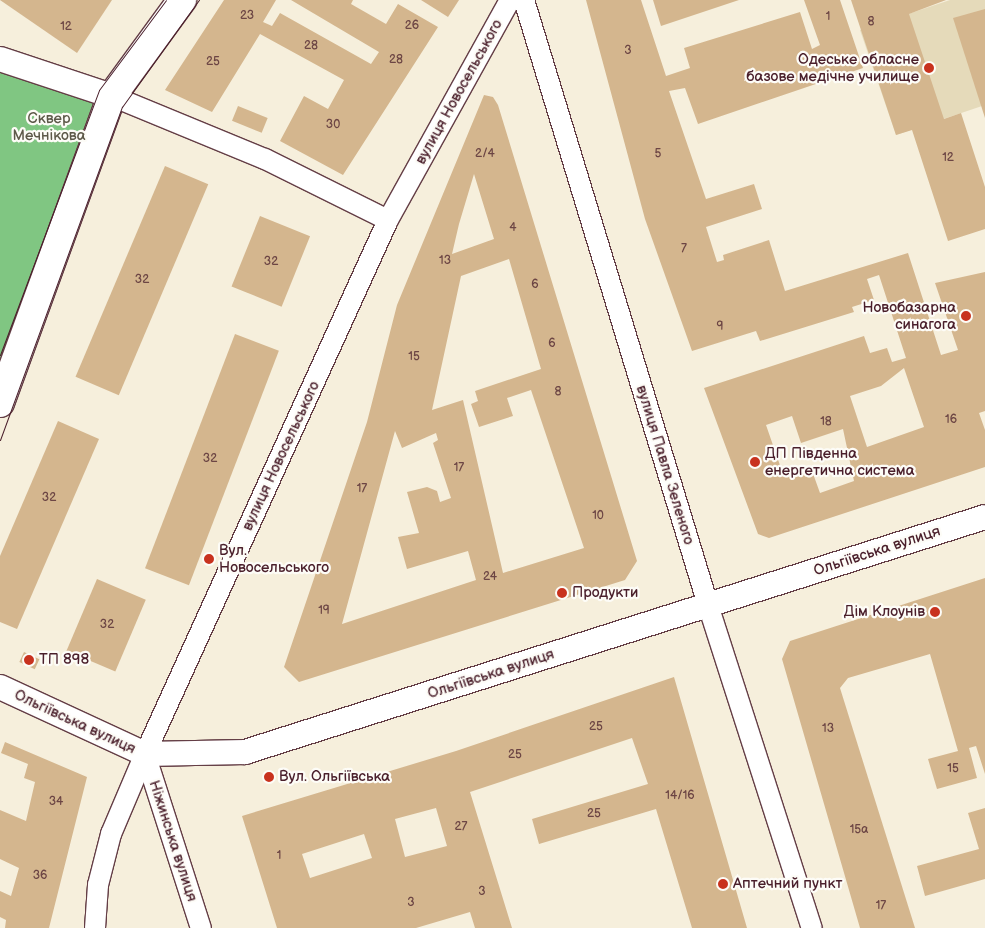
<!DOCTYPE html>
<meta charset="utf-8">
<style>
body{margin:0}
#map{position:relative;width:985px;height:928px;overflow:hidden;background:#f6efdc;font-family:"Balsamiq Sans",sans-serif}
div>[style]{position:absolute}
.built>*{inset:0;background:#e5daba}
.green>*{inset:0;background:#80c682}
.building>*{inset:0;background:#d4b68e;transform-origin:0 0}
.roads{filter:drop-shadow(1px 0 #643e46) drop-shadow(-1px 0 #643e46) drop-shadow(0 1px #643e46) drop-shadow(0 -1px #643e46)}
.minor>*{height:20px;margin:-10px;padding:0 10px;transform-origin:10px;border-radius:10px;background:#fff}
.tertiary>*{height:24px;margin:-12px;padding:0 12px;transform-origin:12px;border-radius:12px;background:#fff}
.secondary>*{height:28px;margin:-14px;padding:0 14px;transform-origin:14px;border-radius:14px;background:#fff}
.tram>*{height:1px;margin:-0.5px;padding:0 0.5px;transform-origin:0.5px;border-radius:0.5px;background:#4a1f2b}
.dots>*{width:14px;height:14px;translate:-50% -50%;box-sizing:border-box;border:2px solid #fdfcf7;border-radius:50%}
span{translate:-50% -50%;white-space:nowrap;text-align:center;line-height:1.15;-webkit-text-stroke:4.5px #fdfcf7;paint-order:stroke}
.number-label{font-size:12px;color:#6c4544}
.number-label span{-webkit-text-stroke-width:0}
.poi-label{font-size:15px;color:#4a1f2b}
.right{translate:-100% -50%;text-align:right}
.left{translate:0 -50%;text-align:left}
.street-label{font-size:15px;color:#4a1f2b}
.park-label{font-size:15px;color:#5d5949}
</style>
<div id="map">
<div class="built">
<div style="clip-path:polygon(950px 0,985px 0,985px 105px,896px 135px,860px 30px)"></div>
</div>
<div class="green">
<div style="clip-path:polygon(0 59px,99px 90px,0 403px)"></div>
</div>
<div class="building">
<div style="clip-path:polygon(0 0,112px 0,77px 53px)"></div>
<div style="clip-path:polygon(224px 0,276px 0,263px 22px,272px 26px,280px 13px,371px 64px,379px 52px,291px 0,353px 0,351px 4px,386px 24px,398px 4px,438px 27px,343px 175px,280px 141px,304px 96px,328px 109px,344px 80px,260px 34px,212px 112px,165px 90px)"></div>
<div style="clip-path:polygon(421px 0,459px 0,448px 17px)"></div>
<div style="clip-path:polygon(evenodd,586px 0,641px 0,666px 76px,690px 68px,684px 48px,800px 12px,812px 49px,820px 45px,804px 0,840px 0,863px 68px,698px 124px,685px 88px,669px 91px,706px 199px,754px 184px,762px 209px,706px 227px,717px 262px,724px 260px,723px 255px,769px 240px,785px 291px,908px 253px,941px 355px,958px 350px,935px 283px,985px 272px,985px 411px,979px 413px,985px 430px,985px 467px,769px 538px,758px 534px,704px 388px,864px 336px,870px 353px,887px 348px,892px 362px,906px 358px,879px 275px,867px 279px,874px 300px,852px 307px,854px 312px,760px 341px,756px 331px,692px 351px,645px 219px,586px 0,904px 368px,924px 427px,867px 447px,850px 396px,881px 386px,904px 368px,586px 0,792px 416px,801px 443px,843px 429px,854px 481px,820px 493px,811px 468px,783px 474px,766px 425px,792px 416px)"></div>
<div style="clip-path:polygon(653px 0,739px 0,661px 26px)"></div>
<div style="clip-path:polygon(851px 0,946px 0,909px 14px,944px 119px,961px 113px,985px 187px,985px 229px,948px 241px,912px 130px,896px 135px)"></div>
<div style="clip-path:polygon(985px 9px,985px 118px,953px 18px)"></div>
<div style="clip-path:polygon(evenodd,484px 95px,493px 97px,498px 105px,637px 561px,625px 580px,299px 682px,284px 667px,367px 422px,397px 305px,484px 95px,474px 174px,494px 239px,452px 254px,459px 224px,474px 174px,484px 95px,509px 259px,541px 369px,475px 391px,478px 401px,471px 404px,479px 427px,513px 416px,507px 398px,531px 390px,584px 548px,503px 573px,463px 400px,432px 410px,461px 276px,509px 259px,484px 95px,395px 431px,402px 448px,436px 433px,438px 440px,433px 443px,451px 498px,440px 502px,437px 491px,427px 487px,407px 492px,419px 533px,398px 537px,407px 569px,468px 551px,476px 580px,342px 624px,395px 431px)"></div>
<div style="left:238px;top:106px;width:32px;height:16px;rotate:22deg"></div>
<div style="left:165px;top:166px;width:47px;height:229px;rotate:23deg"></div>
<div style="left:260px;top:216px;width:54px;height:76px;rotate:22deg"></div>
<div style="left:235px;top:334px;width:47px;height:251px;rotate:21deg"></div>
<div style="clip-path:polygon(58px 421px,99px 439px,17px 629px,0 622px,0 556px)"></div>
<div style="clip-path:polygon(985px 578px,985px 774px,976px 746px,969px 748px,977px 778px,937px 789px,928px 759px,958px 751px,930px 654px,848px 678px,840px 688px,915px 928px,860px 928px,782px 659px,790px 641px)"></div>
<div style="left:97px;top:579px;width:53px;height:78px;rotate:23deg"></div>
<div style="left:24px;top:652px;width:17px;height:11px;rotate:25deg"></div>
<div style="clip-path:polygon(evenodd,674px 677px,747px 928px,692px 928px,656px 809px,539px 844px,532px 819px,648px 784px,632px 738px,470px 792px,512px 928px,475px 928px,470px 912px,416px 928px,277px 928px,242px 816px,456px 751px,674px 677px,436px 808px,447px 846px,405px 857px,395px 819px,436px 808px,674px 677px,364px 834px,372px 858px,310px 878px,302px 854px,364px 834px)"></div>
<div style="clip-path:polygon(5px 742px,87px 777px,49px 928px,5px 928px,6px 920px,0 917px,0 891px,11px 896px,19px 868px,0 859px,0 810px,26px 821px,35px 782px,24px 778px,28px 764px,1px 753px)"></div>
<div style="clip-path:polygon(985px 808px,985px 879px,925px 896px,917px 866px,979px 849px,968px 813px)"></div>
</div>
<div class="roads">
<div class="minor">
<div style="left:524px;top:0;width:632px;rotate:73.08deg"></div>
<div style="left:708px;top:605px;width:339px;rotate:72.2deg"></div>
<div style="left:112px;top:96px;width:165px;rotate:22.4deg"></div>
<div style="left:265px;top:159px;width:137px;rotate:26.4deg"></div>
<div style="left:145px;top:754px;width:183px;rotate:72.2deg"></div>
<div style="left:95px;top:928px;width:43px;rotate:-86deg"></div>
<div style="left:98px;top:885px;width:53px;rotate:-75.7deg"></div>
<div style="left:111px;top:834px;width:87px;rotate:-67deg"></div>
<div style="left:145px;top:754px;width:587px;rotate:-65.53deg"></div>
<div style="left:388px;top:220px;width:252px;rotate:-61deg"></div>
</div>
<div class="tertiary">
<div style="left:0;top:59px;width:118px;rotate:18.3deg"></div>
<div style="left:0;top:687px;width:160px;rotate:24.8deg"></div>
<div style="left:145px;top:754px;width:100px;rotate:-1.1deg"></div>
<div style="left:245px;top:752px;width:776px;rotate:-17.62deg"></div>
</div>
<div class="secondary">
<div style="left:0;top:403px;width:327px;rotate:-70deg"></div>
<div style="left:112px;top:96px;width:119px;rotate:-53.9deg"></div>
</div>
</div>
<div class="tram">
<div style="left:0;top:355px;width:283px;rotate:-69.5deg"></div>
<div style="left:99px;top:90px;width:112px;rotate:-53.3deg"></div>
<div style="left:0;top:440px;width:355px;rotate:-69.9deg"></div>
<div style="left:122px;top:107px;width:132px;rotate:-54.3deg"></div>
</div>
<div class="dots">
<div style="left:929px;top:68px;background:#c8321e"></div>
<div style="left:966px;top:316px;background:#c8321e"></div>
<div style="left:755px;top:462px;background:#c8321e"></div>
<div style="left:209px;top:559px;background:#c8321e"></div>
<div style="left:562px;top:593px;background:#c8321e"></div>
<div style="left:935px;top:612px;background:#c8321e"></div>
<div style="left:29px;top:660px;background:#c8321e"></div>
<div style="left:269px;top:777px;background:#c8321e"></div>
<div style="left:723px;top:884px;background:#c8321e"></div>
</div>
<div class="number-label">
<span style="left:247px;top:16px">23</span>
<span style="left:828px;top:17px">1</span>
<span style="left:871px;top:22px">8</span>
<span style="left:412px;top:26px">26</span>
<span style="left:66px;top:27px">12</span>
<span style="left:311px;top:46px">28</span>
<span style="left:628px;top:51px">3</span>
<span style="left:396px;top:60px">28</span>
<span style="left:213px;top:62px">25</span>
<span style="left:333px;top:125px">30</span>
<span style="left:485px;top:154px">2/4</span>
<span style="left:658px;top:154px">5</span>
<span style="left:948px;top:158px">12</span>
<span style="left:513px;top:228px">4</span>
<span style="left:684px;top:249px">7</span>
<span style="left:445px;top:261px">13</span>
<span style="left:271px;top:262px">32</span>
<span style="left:142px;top:280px">32</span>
<span style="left:535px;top:285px">6</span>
<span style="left:720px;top:327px">9</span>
<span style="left:552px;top:344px">6</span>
<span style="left:414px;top:357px">15</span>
<span style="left:558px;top:392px">8</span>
<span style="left:951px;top:420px">16</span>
<span style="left:826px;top:422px">18</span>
<span style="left:210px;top:459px">32</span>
<span style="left:459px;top:468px">17</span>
<span style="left:362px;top:489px">17</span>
<span style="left:49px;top:498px">32</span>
<span style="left:598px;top:516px">10</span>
<span style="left:490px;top:577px">24</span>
<span style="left:324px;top:611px">19</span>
<span style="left:107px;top:625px">32</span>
<span style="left:596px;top:727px">25</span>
<span style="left:828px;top:729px">13</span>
<span style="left:515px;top:755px">25</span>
<span style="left:953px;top:769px">15</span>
<span style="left:680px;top:796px">14/16</span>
<span style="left:56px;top:802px">34</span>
<span style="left:594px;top:814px">25</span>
<span style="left:461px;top:827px">27</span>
<span style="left:859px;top:830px">15а</span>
<span style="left:279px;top:856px">1</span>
<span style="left:40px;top:876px">36</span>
<span style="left:482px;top:892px">3</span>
<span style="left:411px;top:903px">3</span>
<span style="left:881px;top:906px">17</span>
</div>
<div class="poi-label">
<span class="right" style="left:919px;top:68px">Одеське обласне<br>базове медічне училище</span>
<span class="right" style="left:956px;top:316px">Новобазарна<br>синагога</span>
<span class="left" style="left:765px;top:462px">ДП Південна<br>енергетична система</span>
<span class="left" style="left:219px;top:559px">Вул.<br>Новосельського</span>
<span class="left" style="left:572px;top:593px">Продукти</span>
<span class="right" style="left:925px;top:612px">Дім Клоунів</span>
<span class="left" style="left:39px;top:660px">ТП 898</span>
<span class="left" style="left:279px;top:777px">Вул. Ольгіївська</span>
<span class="left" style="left:733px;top:884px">Аптечний пункт</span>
</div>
<div class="street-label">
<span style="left:459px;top:92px;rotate:-61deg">вулиця Новосельського</span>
<span style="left:281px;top:456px;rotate:-65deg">вулиця Новосельського</span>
<span style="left:665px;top:465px;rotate:73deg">вулиця Павла Зеленого</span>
<span style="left:877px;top:551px;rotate:-18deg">Ольгіївська вулиця</span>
<span style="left:491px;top:674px;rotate:-18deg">Ольгіївська вулиця</span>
<span style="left:75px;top:722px;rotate:25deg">Ольгіївська вулиця</span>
<span style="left:173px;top:841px;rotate:72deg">Ніжинська вулиця</span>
</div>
<div class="park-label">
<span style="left:49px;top:127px">Сквер<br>Мечнікова</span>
</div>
</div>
